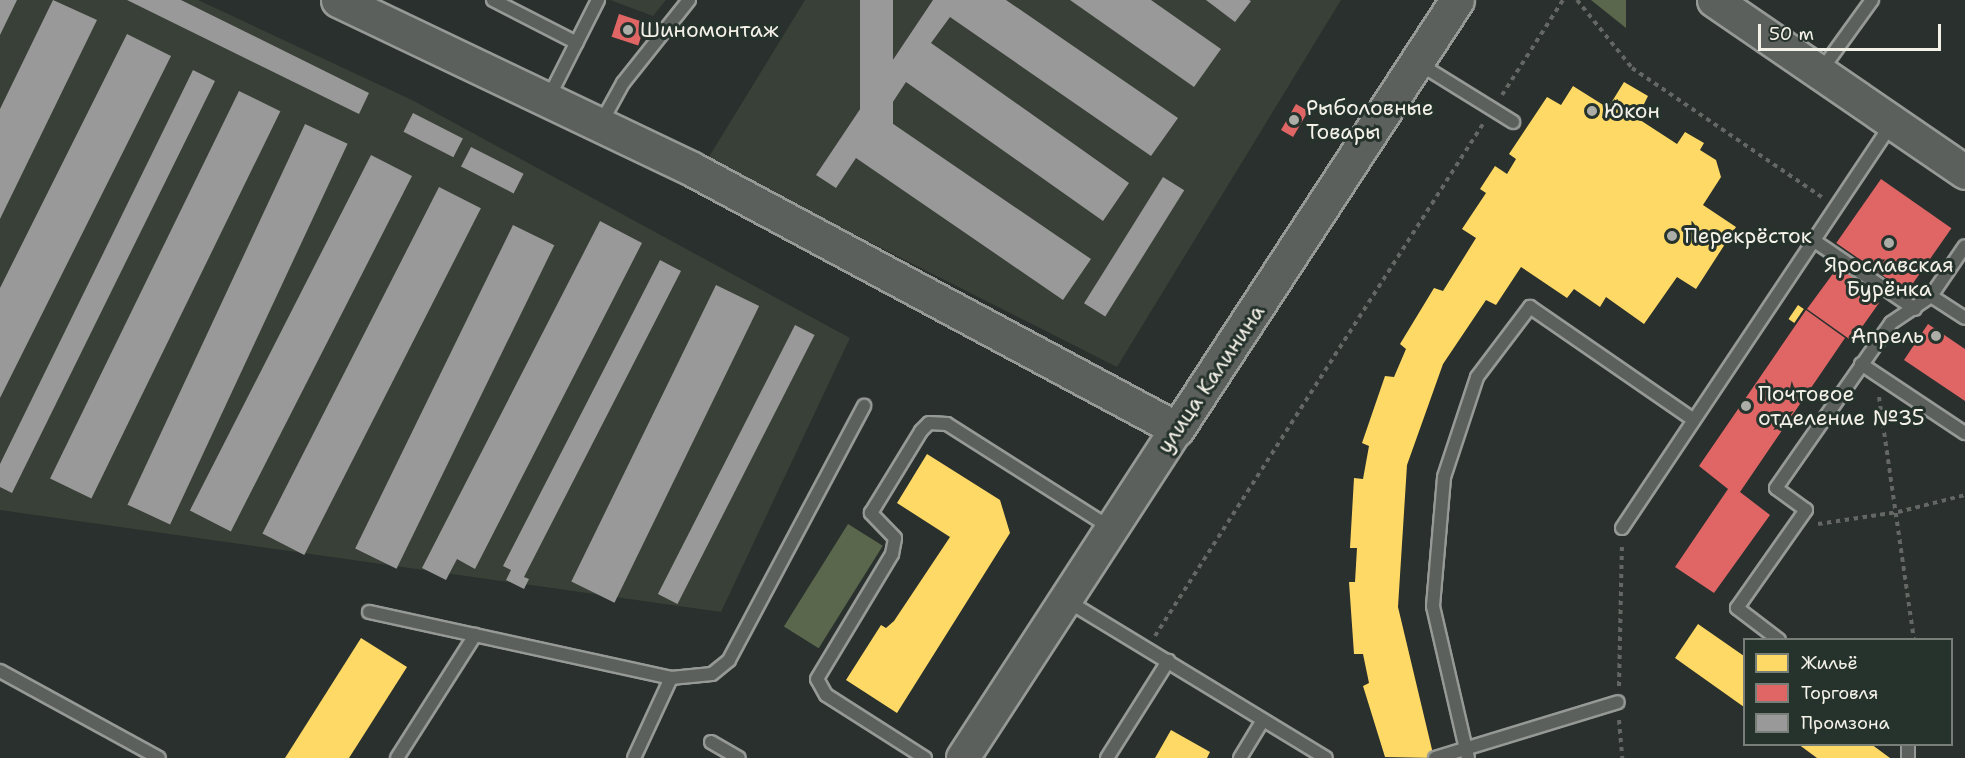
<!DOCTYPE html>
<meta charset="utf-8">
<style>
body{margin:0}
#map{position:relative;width:1965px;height:758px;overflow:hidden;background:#29302d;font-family:"Shantell Sans",sans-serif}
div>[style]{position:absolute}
.built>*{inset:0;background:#394037}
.green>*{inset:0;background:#5b674c;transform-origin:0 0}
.homes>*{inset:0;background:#ffd966;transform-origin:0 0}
.shops>*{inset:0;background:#e06666;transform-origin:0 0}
.industry>*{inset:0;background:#999;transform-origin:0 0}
.path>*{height:4px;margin-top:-2px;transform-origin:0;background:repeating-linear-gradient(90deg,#646764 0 4.5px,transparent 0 9px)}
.roads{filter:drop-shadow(2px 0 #969996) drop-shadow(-2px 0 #969996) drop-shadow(0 2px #969996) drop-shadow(0 -2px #969996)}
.service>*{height:12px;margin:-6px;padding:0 6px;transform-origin:6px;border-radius:6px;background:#5c605c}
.tertiary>*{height:32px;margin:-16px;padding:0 16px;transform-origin:16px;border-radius:16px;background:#5c605c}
.secondary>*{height:33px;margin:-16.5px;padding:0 16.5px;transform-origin:16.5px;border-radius:16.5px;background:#5c605c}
.dots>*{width:16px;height:16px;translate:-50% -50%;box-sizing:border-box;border:3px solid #26332d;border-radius:50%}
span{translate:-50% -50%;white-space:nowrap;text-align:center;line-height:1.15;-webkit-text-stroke:6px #26332d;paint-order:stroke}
.poi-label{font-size:21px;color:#f4f1e8}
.left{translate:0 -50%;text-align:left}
.right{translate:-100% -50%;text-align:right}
.street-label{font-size:21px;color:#f4f1e8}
.legend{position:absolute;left:1743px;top:638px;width:210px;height:108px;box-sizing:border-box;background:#26332d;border:2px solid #787f78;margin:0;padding:8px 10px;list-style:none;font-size:18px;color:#f4f1e8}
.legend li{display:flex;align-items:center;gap:12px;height:30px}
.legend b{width:30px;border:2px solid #787f78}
.scale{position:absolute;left:1758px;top:24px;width:183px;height:27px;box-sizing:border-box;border:3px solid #f4f1e8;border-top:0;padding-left:8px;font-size:18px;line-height:21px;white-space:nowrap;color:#f4f1e8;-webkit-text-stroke:4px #26332d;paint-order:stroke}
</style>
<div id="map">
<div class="built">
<div style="clip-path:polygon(0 0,198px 0,414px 101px,850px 338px,721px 612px,0 510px)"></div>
<div style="clip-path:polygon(610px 0,666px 0,653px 16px)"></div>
<div style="clip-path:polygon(805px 0,1341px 0,1117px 367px,707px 160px)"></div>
</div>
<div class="green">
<div style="clip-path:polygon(1591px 0,1626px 0,1626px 28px)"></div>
<div style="left:848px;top:524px;width:41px;height:121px;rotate:32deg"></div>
</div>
<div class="homes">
<div style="clip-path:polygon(1624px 82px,1648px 96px,1637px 118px,1677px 144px,1685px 132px,1704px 143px,1700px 150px,1716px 160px,1721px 177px,1703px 205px,1736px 227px,1696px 289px,1677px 277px,1644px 324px,1606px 297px,1600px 307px,1574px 289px,1567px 298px,1521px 267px,1496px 305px,1486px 300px,1443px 364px,1407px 465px,1398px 607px,1434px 758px,1385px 757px,1363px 686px,1369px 683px,1363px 654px,1354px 654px,1349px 582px,1355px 582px,1357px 548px,1350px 548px,1354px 478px,1363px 479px,1369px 446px,1362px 443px,1385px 376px,1394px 377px,1406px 349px,1400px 344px,1434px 288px,1443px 291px,1476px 238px,1462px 229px,1486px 193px,1480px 189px,1495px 166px,1507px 174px,1516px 159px,1509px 154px,1547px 97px,1561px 105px,1573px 86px,1608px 108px)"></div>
<div style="left:1798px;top:305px;width:7px;height:17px;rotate:34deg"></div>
<div style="clip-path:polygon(927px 454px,1000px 500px,1010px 533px,897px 713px,846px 680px,881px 625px,886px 628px,894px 621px,950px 537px,897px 503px)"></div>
<div style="clip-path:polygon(1698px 624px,1744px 656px,1744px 707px,1675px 658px)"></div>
<div style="clip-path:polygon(361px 638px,407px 667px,349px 758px,285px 758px)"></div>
<div style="clip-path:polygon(1171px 730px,1210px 752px,1207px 758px,1155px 758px)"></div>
<div style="clip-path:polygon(1798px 744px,1871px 744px,1890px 758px,1817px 758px)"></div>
</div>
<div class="shops">
<div style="left:619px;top:14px;width:28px;height:24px;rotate:18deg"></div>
<div style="left:1296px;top:104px;width:14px;height:30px;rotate:30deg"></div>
<div style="left:1881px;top:179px;width:86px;height:78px;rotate:35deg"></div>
<div style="clip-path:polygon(1840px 264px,1858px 276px,1852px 285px,1879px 303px,1852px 341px,1807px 309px)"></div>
<div style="clip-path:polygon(1806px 310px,1845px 338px,1740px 492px,1770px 515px,1714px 593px,1675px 567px,1728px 489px,1699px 466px)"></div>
<div style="clip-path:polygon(1928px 324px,1965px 349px,1965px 401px,1904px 360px)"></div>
</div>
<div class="industry">
<div style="clip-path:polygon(0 0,17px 0,0 35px)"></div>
<div style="clip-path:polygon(53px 0,97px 20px,0 219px,0 109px)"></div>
<div style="clip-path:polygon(127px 0,181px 0,369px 93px,359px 114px)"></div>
<div style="left:860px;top:0;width:33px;height:139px"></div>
<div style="clip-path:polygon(933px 0,1006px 0,1178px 118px,1151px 156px,950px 17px,931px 43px,1129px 183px,1103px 221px,906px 82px,883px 117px,1091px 259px,1063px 300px,856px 158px,836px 188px,816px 175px)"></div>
<div style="clip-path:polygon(1070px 0,1151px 0,1221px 49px,1194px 87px)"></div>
<div style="clip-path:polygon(1206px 0,1249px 0,1251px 1px,1235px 22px)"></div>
<div style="clip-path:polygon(127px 34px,171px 56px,0 398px,0 288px)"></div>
<div style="clip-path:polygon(193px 70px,215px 81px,12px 493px,0 487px,0 464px)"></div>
<div style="left:239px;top:91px;width:46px;height:431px;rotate:26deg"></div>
<div style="left:413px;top:113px;width:56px;height:21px;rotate:27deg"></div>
<div style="left:305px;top:124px;width:47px;height:420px;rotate:25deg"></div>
<div style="left:471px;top:147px;width:59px;height:22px;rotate:27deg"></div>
<div style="left:371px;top:155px;width:46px;height:399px;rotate:27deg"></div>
<div style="left:1163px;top:177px;width:25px;height:149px;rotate:32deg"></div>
<div style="left:439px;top:187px;width:47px;height:389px;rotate:27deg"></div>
<div style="clip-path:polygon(600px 221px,642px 243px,475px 569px,457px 559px,446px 580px,422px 568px)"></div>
<div style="left:513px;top:225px;width:46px;height:360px;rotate:26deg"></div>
<div style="clip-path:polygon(660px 260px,681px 271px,524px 577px,529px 579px,524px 589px,506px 580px,511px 570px,503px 566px)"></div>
<div style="left:716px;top:285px;width:48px;height:330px;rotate:26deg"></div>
<div style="left:795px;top:325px;width:22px;height:302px;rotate:27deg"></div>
</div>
<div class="path">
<div style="left:1577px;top:0;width:87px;rotate:51deg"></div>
<div style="left:1632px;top:68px;width:230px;rotate:34.2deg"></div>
<div style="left:1502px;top:95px;width:113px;rotate:-57.3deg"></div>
<div style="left:1879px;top:397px;width:246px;rotate:81.8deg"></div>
<div style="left:1818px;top:524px;width:81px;rotate:-8.5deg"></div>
<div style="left:1898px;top:512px;width:69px;rotate:-14.2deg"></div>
<div style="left:1155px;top:636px;width:608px;rotate:-57.36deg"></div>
<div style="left:1619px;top:686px;width:143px;rotate:-88.8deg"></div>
<div style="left:1619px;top:720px;width:38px;rotate:85deg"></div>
</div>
<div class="roads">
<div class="service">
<div style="left:493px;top:0;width:94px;rotate:27.1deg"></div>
<div style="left:1418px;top:63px;width:112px;rotate:31.8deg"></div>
<div style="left:1820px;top:72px;width:89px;rotate:-54.2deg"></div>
<div style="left:549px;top:97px;width:109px;rotate:-63.2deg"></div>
<div style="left:601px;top:123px;width:46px;rotate:-61.2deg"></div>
<div style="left:623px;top:83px;width:106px;rotate:-51.5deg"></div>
<div style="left:1813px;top:240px;width:123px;rotate:34.1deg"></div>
<div style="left:1931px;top:296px;width:40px;rotate:32.9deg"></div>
<div style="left:1861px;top:364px;width:125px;rotate:33.6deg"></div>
<div style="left:1622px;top:528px;width:487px;rotate:-56.3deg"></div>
<div style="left:1066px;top:600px;width:304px;rotate:31.3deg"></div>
<div style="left:369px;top:612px;width:309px;rotate:12.3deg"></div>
<div style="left:1779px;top:640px;width:53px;rotate:-142.7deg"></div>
<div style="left:1737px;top:608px;width:120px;rotate:-54.9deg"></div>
<div style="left:1806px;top:510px;width:37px;rotate:-144deg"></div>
<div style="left:1776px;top:488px;width:201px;rotate:-55.1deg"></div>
<div style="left:1891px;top:323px;width:48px;rotate:-34deg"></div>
<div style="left:1931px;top:296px;width:60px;rotate:-55.8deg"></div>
<div style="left:0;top:671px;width:181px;rotate:28.7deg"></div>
<div style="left:711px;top:742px;width:32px;rotate:30deg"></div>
<div style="left:397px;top:758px;width:146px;rotate:-57.6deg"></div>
<div style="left:634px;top:758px;width:88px;rotate:-65.2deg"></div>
<div style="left:671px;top:678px;width:41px;rotate:-5.6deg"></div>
<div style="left:712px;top:674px;width:22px;rotate:-39deg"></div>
<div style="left:729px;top:660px;width:288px;rotate:-62deg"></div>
<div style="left:925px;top:758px;width:117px;rotate:-147.5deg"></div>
<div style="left:826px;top:695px;width:18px;rotate:-119deg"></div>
<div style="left:817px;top:679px;width:146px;rotate:-59deg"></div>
<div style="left:892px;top:554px;width:16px;rotate:-79deg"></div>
<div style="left:895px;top:538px;width:35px;rotate:-134deg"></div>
<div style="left:871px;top:513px;width:96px;rotate:-58.6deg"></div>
<div style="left:921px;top:431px;width:11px;rotate:-45deg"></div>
<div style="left:929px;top:423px;width:18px;rotate:3deg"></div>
<div style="left:947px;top:424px;width:194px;rotate:32.4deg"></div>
<div style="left:1107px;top:758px;width:115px;rotate:-57.8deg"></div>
<div style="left:1240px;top:758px;width:44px;rotate:-58.8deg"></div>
<div style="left:1435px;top:758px;width:191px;rotate:-17deg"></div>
<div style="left:1468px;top:758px;width:156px;rotate:-103deg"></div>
<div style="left:1433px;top:606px;width:129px;rotate:-85.1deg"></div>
<div style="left:1444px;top:477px;width:105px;rotate:-71.7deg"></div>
<div style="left:1477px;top:377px;width:88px;rotate:-52.9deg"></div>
<div style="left:1530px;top:307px;width:196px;rotate:34.6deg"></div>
<div style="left:1908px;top:758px;width:14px;rotate:-90deg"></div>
</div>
<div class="tertiary">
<div style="left:963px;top:758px;width:392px;rotate:-57deg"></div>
</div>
<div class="secondary">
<div style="left:338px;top:0;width:392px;rotate:25.5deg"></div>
<div style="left:692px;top:169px;width:550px;rotate:28.19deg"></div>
<div style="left:1177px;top:429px;width:512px;rotate:-56.87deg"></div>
<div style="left:1714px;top:0;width:304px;rotate:34.4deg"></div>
</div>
</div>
<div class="dots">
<div style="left:628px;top:30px;background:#adada7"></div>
<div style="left:1592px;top:111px;background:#adada7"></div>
<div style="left:1294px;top:120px;background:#adada7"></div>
<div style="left:1672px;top:236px;background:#adada7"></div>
<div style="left:1889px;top:243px;background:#adada7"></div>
<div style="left:1936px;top:336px;background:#adada7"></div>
<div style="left:1746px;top:406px;background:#adada7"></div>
</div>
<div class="poi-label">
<span class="left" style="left:640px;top:30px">Шиномонтаж</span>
<span class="left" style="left:1306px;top:120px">Рыболовные<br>Товары</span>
<span class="left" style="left:1604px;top:111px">Юкон</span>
<span class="left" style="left:1684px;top:236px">Перекрёсток</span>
<span style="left:1889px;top:277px">Ярославская<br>Бурёнка</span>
<span class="right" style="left:1924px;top:336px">Апрель</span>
<span class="left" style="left:1758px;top:406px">Почтовое<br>отделение №35</span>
</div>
<div class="street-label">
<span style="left:1211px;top:379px;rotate:-56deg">улица Калинина</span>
</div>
<ul class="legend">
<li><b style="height:16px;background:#ffd966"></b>Жильё</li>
<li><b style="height:16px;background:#e06666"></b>Торговля</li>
<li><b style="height:16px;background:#999"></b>Промзона</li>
</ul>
<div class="scale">50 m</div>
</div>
